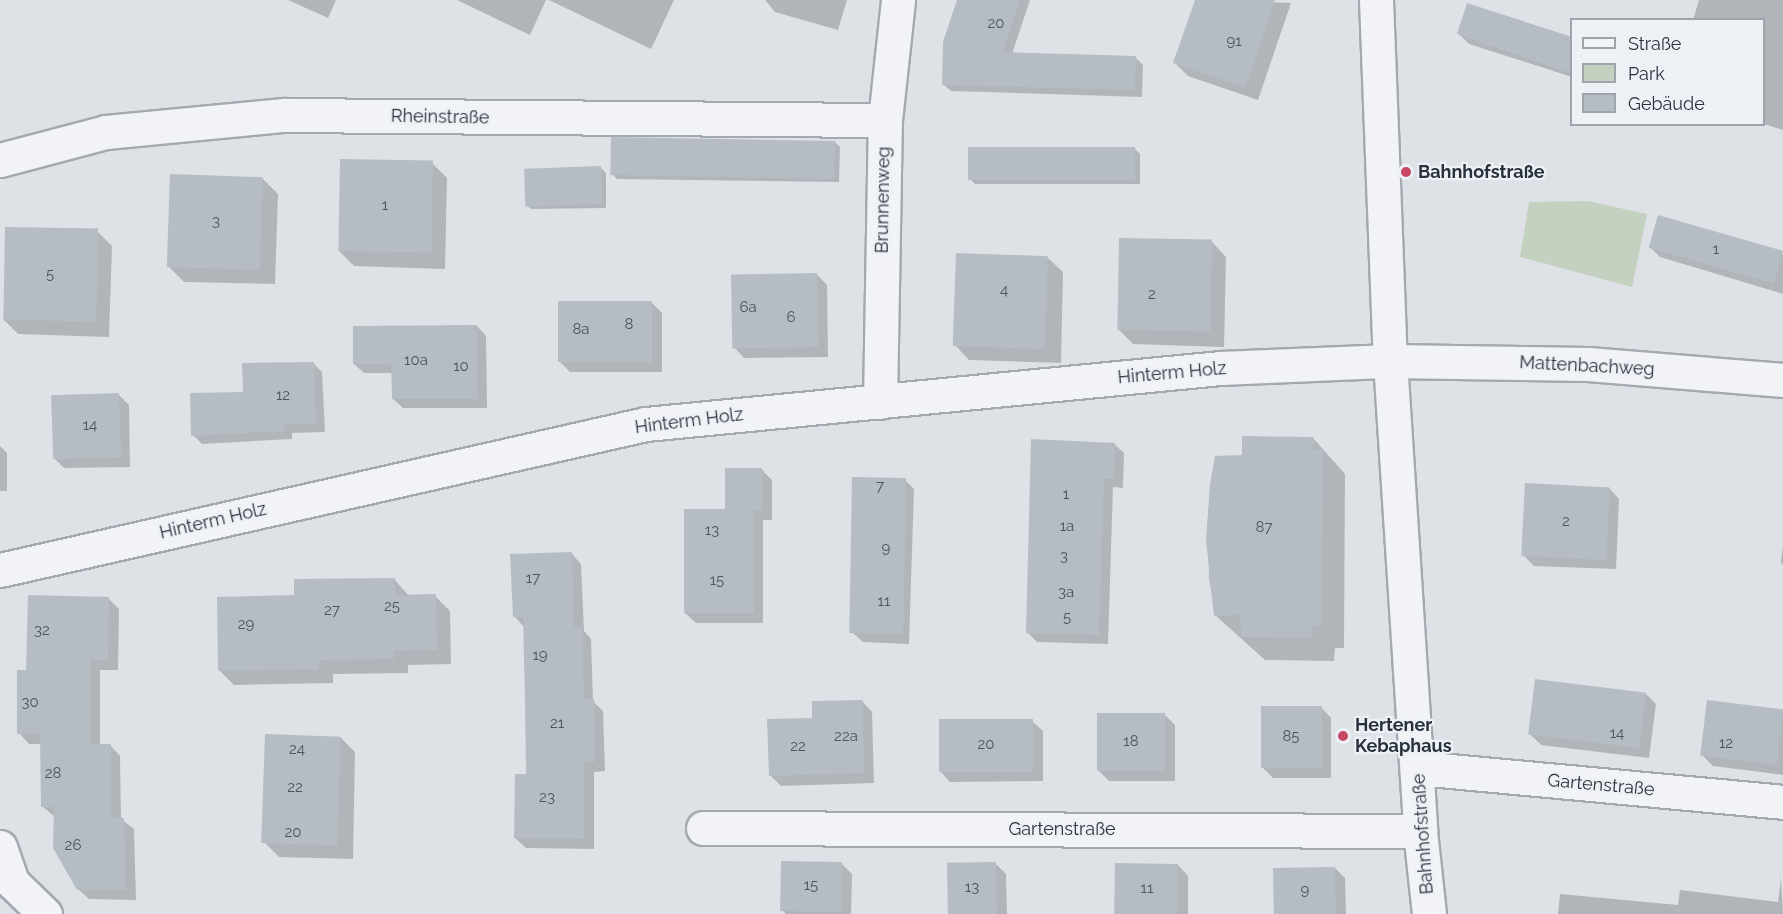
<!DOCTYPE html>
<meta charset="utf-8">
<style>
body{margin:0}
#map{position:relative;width:1783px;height:914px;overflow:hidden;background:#dee2e7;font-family:Raleway,sans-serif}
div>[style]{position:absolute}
.green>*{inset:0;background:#c5d1c0}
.shadow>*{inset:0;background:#0003}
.building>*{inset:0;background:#b6bcc4;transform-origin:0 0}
.roads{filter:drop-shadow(2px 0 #a4a9b1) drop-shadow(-2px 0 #a4a9b1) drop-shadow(0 2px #a4a9b1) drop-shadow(0 -2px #a4a9b1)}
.minor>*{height:33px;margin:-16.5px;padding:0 16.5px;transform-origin:16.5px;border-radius:16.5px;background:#f1f3f6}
.tertiary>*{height:33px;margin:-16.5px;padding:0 16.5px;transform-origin:16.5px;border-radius:16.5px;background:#f1f3f6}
.dots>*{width:16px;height:16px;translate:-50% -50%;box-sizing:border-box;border:3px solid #edf1f5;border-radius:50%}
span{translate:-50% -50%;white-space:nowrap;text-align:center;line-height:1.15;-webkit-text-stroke:4.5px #edf1f5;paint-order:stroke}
.number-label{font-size:15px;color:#4c545f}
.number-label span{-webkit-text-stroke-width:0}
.street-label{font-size:18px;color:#28313d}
.poi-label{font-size:18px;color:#28313d;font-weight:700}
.left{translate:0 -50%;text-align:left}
.legend{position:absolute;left:1570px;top:18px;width:195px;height:108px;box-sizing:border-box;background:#edf1f5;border:2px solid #9ea4ab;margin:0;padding:8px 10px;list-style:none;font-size:18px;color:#28313d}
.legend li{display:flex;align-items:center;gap:12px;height:30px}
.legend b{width:30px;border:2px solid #9ea4ab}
</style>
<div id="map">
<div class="green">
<div style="clip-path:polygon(1588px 201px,1647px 214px,1632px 287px,1520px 257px,1529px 202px)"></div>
</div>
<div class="shadow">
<div style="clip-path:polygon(288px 0,336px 0,328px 18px)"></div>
<div style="clip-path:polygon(457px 0,546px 0,530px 35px)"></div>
<div style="clip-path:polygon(549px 0,674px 0,651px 49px)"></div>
<div style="clip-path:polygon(765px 0,847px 0,838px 30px,775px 12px)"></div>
<div style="clip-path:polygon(958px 0,1030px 0,1012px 54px,1135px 57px,1143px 65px,1142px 97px,951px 91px,943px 84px)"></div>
<div style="clip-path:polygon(1196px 0,1291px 3px,1258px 100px,1188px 76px,1175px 63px)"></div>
<div style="clip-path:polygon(1699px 0,1783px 0,1783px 130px,1764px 124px,1764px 20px,1693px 20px)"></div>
<div style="clip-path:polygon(1459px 34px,1572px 37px,1572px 77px,1469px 44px)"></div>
<div style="clip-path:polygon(835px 142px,840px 147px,839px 182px,617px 179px,612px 174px)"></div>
<div style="clip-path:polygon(1135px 149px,1140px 154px,1140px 184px,975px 184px,970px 179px)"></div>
<div style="clip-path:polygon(432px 163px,447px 178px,445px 269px,354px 266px,339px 251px)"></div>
<div style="clip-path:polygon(601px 168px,606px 173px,606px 208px,531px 209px,526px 204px)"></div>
<div style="clip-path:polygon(263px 179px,278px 194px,275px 284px,184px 282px,169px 267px)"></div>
<div style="clip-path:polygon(97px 231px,112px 246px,109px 337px,18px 334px,3px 319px)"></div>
<div style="clip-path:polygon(1212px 242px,1226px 257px,1224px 347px,1133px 344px,1118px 329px)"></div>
<div style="clip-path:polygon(1650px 247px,1783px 254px,1783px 294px,1660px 257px)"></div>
<div style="clip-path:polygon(1048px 258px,1063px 272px,1061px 363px,969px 360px,955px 345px)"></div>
<div style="clip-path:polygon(817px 275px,827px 285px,828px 357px,744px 358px,734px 347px)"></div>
<div style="clip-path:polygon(652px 303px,662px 313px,662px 372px,570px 372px,559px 361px)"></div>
<div style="clip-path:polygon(477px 326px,486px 336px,487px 408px,403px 408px,393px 399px,393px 373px,364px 373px,354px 364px)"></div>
<div style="clip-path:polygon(313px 363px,322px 372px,325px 432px,292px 433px,292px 439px,202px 444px,193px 435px,244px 393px)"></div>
<div style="clip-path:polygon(118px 394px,129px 405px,130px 467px,64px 468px,54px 458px)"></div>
<div style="clip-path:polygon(1313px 438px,1345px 474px,1344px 648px,1335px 648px,1334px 661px,1265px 660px,1215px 615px,1209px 578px,1208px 512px,1216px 458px,1243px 457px)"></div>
<div style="clip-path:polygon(1114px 444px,1124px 453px,1123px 488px,1113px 487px,1108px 644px,1037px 642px,1027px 632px)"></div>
<div style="clip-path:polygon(0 446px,7px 453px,7px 491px,0 491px)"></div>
<div style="clip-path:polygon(762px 470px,772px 480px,772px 520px,763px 520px,763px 623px,696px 623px,685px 613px,726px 511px)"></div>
<div style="clip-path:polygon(905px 480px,914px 489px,909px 644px,863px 642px,853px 633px)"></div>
<div style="clip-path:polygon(1609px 488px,1619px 499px,1616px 569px,1534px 566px,1523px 555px)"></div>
<div style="clip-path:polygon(1783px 544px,1783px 565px,1781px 562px)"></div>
<div style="clip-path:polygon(571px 553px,581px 564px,584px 631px,591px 639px,593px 701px,603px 711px,605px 771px,594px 772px,594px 849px,526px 848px,515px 838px,527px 775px,524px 627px,514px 616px)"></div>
<div style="clip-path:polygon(394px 579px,409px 596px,435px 596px,450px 611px,451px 664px,408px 665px,408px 673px,333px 674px,333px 683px,234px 685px,219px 670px,295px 597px)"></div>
<div style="clip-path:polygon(109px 599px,119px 609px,118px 670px,100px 670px,100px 745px,110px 745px,120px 756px,121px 819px,134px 829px,136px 900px,89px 899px,78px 889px,55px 817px,42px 806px,42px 744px,29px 744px,19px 733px,28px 672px)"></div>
<div style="clip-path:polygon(1645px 693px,1656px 704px,1649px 758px,1541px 745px,1530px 734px)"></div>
<div style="clip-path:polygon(862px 701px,872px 712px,874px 783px,781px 786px,770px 775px,814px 719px)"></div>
<div style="clip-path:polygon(1321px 707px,1331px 718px,1331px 778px,1273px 778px,1263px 768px)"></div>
<div style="clip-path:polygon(1783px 711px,1783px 775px,1713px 766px,1702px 755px)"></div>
<div style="clip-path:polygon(1165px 715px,1175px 725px,1175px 781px,1109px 781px,1098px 770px)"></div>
<div style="clip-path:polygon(1032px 721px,1043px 731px,1043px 781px,950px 782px,940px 771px)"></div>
<div style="clip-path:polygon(340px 737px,355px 752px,353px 859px,279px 857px,264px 842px)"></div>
<div style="clip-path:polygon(841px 863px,852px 874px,851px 914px,786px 914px,782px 910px)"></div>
<div style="clip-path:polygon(996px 864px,1006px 874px,1007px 914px,950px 914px)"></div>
<div style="clip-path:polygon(1178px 865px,1188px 876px,1188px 914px,1116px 914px)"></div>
<div style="clip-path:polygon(1335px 868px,1345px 878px,1346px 914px,1276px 914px)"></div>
<div style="clip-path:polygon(1781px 878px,1783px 914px,1558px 914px,1560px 894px,1678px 905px,1680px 890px,1778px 902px)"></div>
</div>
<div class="building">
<div style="clip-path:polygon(957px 0,1020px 0,1003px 52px,1136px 56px,1135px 90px,942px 85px,943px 42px)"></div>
<div style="clip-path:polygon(1195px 0,1275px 0,1245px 88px,1173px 63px)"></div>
<div style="clip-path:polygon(1467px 3px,1572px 37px,1572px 74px,1457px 34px)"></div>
<div style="left:611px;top:137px;width:224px;height:38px;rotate:1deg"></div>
<div style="left:968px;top:147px;width:167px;height:33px"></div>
<div style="left:340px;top:159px;width:93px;height:92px;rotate:1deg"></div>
<div style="left:601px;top:166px;width:38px;height:77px;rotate:88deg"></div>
<div style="left:170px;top:174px;width:93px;height:93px;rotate:2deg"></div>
<div style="left:1658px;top:215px;width:130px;height:34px;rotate:16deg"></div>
<div style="left:5px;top:227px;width:93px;height:93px;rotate:1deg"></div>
<div style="left:1119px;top:238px;width:93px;height:92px;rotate:1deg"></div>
<div style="left:956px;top:253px;width:92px;height:93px;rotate:2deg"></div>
<div style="left:817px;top:273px;width:74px;height:86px;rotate:89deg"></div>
<div style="left:558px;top:301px;width:94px;height:61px"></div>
<div style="clip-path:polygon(477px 325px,478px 399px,392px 399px,391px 364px,353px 364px,353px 326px)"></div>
<div style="clip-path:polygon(314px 362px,316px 424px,284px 424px,284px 431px,191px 436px,190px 393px,243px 392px,242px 363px)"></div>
<div style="left:119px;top:393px;width:64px;height:68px;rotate:88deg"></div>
<div style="clip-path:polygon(1242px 436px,1314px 437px,1313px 450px,1323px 450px,1321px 626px,1313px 626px,1312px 638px,1241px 637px,1240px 615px,1214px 616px,1206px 540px,1210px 484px,1215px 456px,1242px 455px)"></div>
<div style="clip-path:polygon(1031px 439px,1115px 443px,1114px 479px,1104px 479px,1099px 635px,1026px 633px)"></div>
<div style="clip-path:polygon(725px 468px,762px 468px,762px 510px,753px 511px,754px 613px,684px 613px,684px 509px,725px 509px)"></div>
<div style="left:852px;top:477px;width:54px;height:156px;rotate:1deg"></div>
<div style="left:1525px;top:483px;width:85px;height:73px;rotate:3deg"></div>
<div style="clip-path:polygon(572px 552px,574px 627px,582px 627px,584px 699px,594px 699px,595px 762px,584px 762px,584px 839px,514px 838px,515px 774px,526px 774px,525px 701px,523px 617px,513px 617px,510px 554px)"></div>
<div style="clip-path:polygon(395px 578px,395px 595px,436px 594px,437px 650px,393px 651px,394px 659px,319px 660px,319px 669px,218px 671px,217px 597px,294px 595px,294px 579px)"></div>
<div style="clip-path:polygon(28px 595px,109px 597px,108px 660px,90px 660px,90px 744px,111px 744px,111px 817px,124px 818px,126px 890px,77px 890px,53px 848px,54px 807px,41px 807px,40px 734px,17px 734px,17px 670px,26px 670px)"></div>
<div style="left:1535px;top:679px;width:112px;height:56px;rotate:7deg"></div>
<div style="clip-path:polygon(863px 700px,864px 773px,769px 776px,767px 719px,812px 718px,812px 701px)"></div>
<div style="left:1707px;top:700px;width:77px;height:56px;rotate:7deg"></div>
<div style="left:1261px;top:706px;width:61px;height:62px"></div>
<div style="left:1097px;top:713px;width:68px;height:58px"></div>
<div style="left:939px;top:719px;width:94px;height:53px"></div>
<div style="left:265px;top:734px;width:76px;height:109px;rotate:2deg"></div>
<div style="left:781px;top:861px;width:61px;height:50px;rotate:1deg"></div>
<div style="left:996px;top:862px;width:52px;height:49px;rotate:89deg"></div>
<div style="left:1115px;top:863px;width:63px;height:51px;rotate:1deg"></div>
<div style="left:1335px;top:867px;width:47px;height:62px;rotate:89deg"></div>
</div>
<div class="roads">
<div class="minor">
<div style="left:0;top:160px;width:110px;rotate:-14.8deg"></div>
<div style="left:106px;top:132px;width:179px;rotate:-5.5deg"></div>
<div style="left:284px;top:115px;width:601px;rotate:0.48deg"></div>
<div style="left:880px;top:402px;width:282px;rotate:-89deg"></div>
<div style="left:885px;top:120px;width:121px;rotate:-83.8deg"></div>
<div style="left:0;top:570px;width:662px;rotate:-12.74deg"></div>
<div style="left:646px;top:424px;width:577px;rotate:-5.57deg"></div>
<div style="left:1220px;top:368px;width:170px;rotate:-2.4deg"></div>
<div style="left:1390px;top:361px;width:198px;rotate:0.9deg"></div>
<div style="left:1588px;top:364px;width:196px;rotate:4.7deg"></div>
<div style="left:1418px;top:768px;width:367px;rotate:5.3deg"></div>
<div style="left:703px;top:828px;width:717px;rotate:0.24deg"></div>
<div style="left:0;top:847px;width:37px;rotate:71deg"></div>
<div style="left:12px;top:882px;width:46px;rotate:44.1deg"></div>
</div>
<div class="tertiary">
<div style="left:1376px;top:0;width:361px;rotate:87.8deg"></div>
<div style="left:1390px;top:361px;width:471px;rotate:86.3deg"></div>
<div style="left:1420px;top:831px;width:83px;rotate:83.8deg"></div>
</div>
</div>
<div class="dots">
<div style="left:1406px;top:172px;background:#c84763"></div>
<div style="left:1343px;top:736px;background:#c84763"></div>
</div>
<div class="number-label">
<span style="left:996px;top:24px">20</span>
<span style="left:1234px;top:42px">91</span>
<span style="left:385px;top:206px">1</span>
<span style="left:216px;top:222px">3</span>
<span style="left:1716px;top:250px">1</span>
<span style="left:50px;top:275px">5</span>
<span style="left:1004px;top:291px">4</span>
<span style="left:1152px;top:295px">2</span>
<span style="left:748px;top:308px">6a</span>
<span style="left:791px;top:318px">6</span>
<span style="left:629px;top:325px">8</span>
<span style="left:581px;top:330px">8a</span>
<span style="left:416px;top:361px">10a</span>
<span style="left:461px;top:367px">10</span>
<span style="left:283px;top:396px">12</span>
<span style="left:90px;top:426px">14</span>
<span style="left:880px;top:487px">7</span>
<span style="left:1066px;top:495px">1</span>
<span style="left:1566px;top:522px">2</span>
<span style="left:1067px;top:527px">1a</span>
<span style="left:1264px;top:528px">87</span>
<span style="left:712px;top:531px">13</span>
<span style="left:886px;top:549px">9</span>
<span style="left:1064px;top:557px">3</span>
<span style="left:533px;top:579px">17</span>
<span style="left:717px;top:581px">15</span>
<span style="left:1066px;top:593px">3a</span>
<span style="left:884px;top:602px">11</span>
<span style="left:392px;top:607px">25</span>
<span style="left:332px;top:611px">27</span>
<span style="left:1067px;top:618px">5</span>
<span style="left:246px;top:625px">29</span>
<span style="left:42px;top:631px">32</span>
<span style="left:540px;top:656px">19</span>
<span style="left:30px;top:703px">30</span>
<span style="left:557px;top:724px">21</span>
<span style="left:1617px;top:734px">14</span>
<span style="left:846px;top:737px">22a</span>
<span style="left:1291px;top:737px">85</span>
<span style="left:1131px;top:742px">18</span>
<span style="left:1726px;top:744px">12</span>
<span style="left:986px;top:745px">20</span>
<span style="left:798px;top:747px">22</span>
<span style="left:297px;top:750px">24</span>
<span style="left:53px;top:774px">28</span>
<span style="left:295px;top:788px">22</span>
<span style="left:547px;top:798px">23</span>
<span style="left:293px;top:833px">20</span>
<span style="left:73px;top:846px">26</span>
<span style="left:811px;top:886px">15</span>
<span style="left:972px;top:888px">13</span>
<span style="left:1147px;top:889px">11</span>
<span style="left:1305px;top:891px">9</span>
</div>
<div class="street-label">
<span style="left:440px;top:117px;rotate:1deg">Rheinstraße</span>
<span style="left:883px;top:200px;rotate:-89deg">Brunnenweg</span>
<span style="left:1587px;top:366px;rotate:3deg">Mattenbachweg</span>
<span style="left:1172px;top:373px;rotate:-5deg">Hinterm Holz</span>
<span style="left:689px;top:421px;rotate:-7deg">Hinterm Holz</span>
<span style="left:213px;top:521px;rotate:-13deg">Hinterm Holz</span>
<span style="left:1601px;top:785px;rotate:5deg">Gartenstraße</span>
<span style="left:1062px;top:829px">Gartenstraße</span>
<span style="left:1423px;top:834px;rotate:-94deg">Bahnhofstraße</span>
</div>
<div class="poi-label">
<span class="left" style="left:1418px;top:172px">Bahnhofstraße</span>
<span class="left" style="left:1355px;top:736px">Hertener<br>Kebaphaus</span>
</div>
<ul class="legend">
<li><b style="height:8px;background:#f1f3f6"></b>Straße</li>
<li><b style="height:16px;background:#c5d1c0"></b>Park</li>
<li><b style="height:16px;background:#b6bcc4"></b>Gebäude</li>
</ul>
</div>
